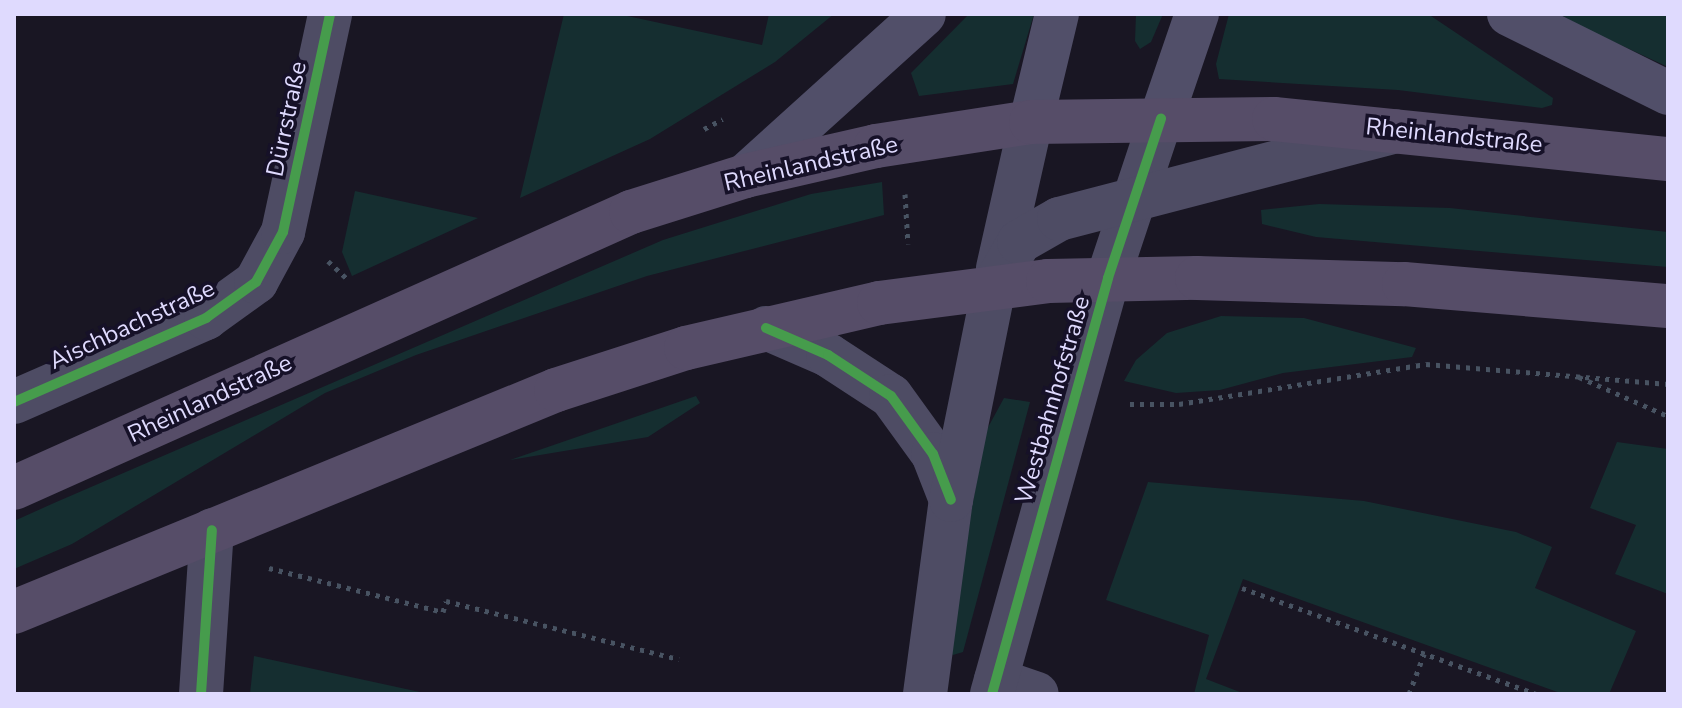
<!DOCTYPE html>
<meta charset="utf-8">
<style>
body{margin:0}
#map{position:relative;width:1682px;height:708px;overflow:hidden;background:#191623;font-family:"Nunito Sans",sans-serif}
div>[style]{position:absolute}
.green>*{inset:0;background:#152e30}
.path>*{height:5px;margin-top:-2.5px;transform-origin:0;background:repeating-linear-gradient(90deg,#485362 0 4px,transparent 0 10px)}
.minor>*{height:44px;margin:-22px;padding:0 22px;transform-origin:22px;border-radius:22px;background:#4e4c64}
.tertiary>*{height:44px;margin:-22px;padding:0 22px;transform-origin:22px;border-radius:22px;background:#4e4c64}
.secondary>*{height:44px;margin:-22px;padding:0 22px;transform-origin:22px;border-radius:22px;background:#514f69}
.primary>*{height:44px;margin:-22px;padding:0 22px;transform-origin:22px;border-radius:22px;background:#564d68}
.cycleway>*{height:10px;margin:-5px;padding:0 5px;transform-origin:5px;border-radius:5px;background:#469c4c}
span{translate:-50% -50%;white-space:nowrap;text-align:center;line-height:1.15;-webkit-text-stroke:7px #161128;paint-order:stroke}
.street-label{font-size:24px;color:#dfdafe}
.frame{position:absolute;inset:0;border:16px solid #dfdafe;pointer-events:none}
</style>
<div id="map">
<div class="green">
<div style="clip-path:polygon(564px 14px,618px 14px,762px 45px,769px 14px,834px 14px,775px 62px,650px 139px,520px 198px)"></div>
<div style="clip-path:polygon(969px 14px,1034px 14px,1013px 84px,919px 96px,911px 73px)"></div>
<div style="clip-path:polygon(1136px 14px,1163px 14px,1151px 42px,1140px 49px,1135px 41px)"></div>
<div style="clip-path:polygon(1229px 14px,1428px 14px,1553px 98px,1552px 105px,1542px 108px,1398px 90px,1219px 79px,1216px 64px)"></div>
<div style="clip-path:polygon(1559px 14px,1668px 14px,1668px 67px,1584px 28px)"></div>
<div style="clip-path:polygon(882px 182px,884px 215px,647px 276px,416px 355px,325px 393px,72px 544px,14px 569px,14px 521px,54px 503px,663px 240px,811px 194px)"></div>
<div style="clip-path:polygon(355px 191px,478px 218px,352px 276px,342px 252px)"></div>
<div style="clip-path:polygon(1319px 204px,1450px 208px,1668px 232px,1668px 267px,1316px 237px,1262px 224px,1261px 210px)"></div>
<div style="clip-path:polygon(1221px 316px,1304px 318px,1416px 348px,1412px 357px,1283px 373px,1220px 390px,1176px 393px,1124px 381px,1136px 360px,1167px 333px)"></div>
<div style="clip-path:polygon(696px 396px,700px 403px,648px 437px,510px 460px)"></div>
<div style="clip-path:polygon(1004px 398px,1030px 402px,963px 652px,953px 655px,948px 651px,960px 571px,986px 431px)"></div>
<div style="clip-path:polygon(1617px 442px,1668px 449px,1668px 594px,1615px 574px,1636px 525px,1590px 508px)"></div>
<div style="clip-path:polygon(1148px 482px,1364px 501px,1516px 532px,1552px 547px,1535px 588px,1636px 631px,1609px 694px,1563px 694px,1243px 579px,1206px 679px,1245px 694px,1194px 694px,1209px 635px,1106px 600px)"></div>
<div style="clip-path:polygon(254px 656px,429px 694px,250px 694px)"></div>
</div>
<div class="path">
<div style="left:704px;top:129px;width:21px;rotate:-28deg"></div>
<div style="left:905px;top:194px;width:50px;rotate:86.6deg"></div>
<div style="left:328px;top:261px;width:26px;rotate:43deg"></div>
<div style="left:1579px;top:377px;width:97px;rotate:23.7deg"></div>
<div style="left:1130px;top:404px;width:49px"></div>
<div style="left:1179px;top:404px;width:250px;rotate:-9.2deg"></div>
<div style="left:1426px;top:364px;width:243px;rotate:4.7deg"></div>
<div style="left:269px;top:568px;width:179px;rotate:14.2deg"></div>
<div style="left:443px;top:612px;width:11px;rotate:-75deg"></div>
<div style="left:446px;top:601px;width:240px;rotate:14deg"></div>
<div style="left:1242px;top:588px;width:313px;rotate:19.8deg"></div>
<div style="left:1409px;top:694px;width:43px;rotate:-69.4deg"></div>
</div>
<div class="minor">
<div style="left:766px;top:328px;width:68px;rotate:23.5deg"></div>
<div style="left:828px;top:355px;width:75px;rotate:33.1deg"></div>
<div style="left:891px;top:396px;width:72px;rotate:54.1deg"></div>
<div style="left:933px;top:454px;width:49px;rotate:68.6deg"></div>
<div style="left:14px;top:402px;width:210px;rotate:-23.6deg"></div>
<div style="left:206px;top:318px;width:62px;rotate:-35.8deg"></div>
<div style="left:256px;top:282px;width:57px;rotate:-61.6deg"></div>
<div style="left:283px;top:232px;width:223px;rotate:-77.8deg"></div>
<div style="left:996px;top:680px;width:43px;rotate:18.9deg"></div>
<div style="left:201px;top:694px;width:164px;rotate:-86.2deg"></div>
<div style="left:925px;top:694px;width:196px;rotate:-82.4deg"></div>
<div style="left:951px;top:500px;width:218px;rotate:-78.6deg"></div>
<div style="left:992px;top:694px;width:432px;rotate:-74.4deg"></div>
</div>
<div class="tertiary">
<div style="left:998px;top:268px;width:150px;rotate:-77.3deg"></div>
<div style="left:1108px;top:278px;width:168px;rotate:-71.6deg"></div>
<div style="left:994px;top:286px;width:51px;rotate:-60.4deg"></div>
<div style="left:1019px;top:242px;width:46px;rotate:-29.9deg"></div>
<div style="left:1059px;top:219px;width:348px;rotate:-14.6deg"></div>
</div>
<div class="secondary">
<div style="left:1509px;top:14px;width:178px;rotate:26.4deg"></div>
<div style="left:1161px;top:119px;width:111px;rotate:-71.1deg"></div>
<div style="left:1031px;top:122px;width:111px;rotate:-76.5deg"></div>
<div style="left:745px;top:176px;width:241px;rotate:-42.1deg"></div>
</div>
<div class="primary">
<div style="left:14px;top:488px;width:676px;rotate:-24.1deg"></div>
<div style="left:631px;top:212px;width:120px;rotate:-17.5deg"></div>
<div style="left:745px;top:176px;width:134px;rotate:-12.9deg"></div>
<div style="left:876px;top:146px;width:157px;rotate:-8.8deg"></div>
<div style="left:1031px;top:122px;width:243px;rotate:-0.7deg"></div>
<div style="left:1274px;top:119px;width:396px;rotate:5.8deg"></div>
<div style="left:14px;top:612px;width:586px;rotate:-22.27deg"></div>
<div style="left:556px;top:390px;width:137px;rotate:-17.9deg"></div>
<div style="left:686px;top:348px;width:198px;rotate:-13.1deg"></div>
<div style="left:879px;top:303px;width:170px;rotate:-7.4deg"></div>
<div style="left:1048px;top:281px;width:149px;rotate:-1.2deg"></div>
<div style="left:1197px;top:278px;width:207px;rotate:1.7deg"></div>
<div style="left:1404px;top:284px;width:265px;rotate:4.8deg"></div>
</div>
<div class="cycleway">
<div style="left:766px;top:328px;width:68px;rotate:23.5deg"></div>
<div style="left:828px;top:355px;width:75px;rotate:33.1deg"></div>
<div style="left:891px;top:396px;width:72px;rotate:54.1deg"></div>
<div style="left:933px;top:454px;width:49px;rotate:68.6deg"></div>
<div style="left:14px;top:402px;width:210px;rotate:-23.6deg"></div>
<div style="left:206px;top:318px;width:62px;rotate:-35.8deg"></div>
<div style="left:256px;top:282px;width:57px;rotate:-61.6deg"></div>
<div style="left:283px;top:232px;width:223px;rotate:-77.8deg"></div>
<div style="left:201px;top:694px;width:164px;rotate:-86.2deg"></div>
<div style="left:992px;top:694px;width:432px;rotate:-74.4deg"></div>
<div style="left:1108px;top:278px;width:168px;rotate:-71.6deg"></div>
</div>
<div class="street-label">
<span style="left:287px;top:119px;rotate:-78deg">Dürrstraße</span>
<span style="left:1454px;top:136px;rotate:6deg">Rheinlandstraße</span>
<span style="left:811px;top:164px;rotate:-13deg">Rheinlandstraße</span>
<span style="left:132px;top:325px;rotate:-25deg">Aischbachstraße</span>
<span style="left:210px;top:399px;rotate:-25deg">Rheinlandstraße</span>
<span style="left:1053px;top:400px;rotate:-74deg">Westbahnhofstraße</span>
</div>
<div class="frame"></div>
</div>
